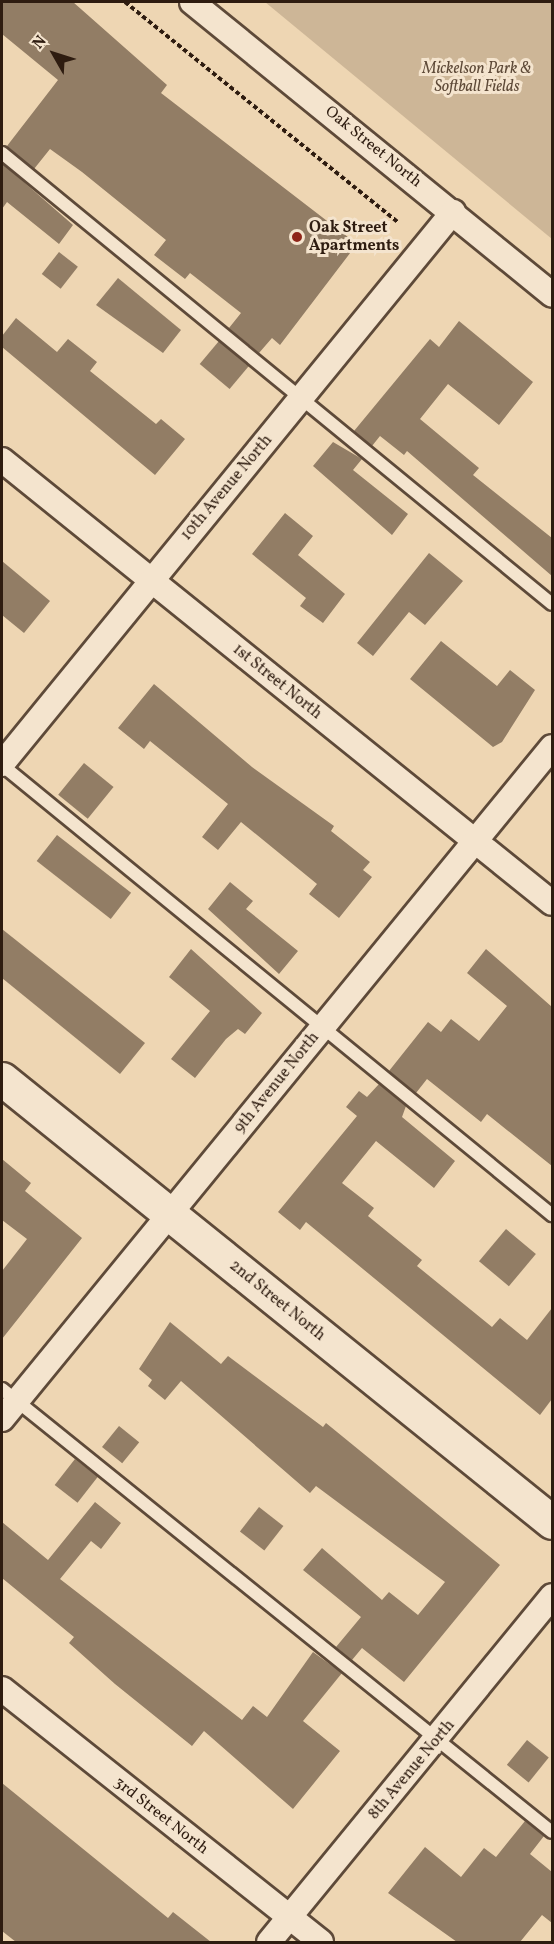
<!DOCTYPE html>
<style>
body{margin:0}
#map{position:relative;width:554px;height:1944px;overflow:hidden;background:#eed6b3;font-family:Vollkorn,serif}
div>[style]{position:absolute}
.green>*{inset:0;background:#cdb697}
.building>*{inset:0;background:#927d65;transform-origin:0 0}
.path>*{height:4px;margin-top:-2px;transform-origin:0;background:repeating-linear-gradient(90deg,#2e1c10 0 4.5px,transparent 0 7.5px)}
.roads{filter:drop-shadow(2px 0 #5e4a39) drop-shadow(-2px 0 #5e4a39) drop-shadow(0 2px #5e4a39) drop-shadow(0 -2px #5e4a39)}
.lane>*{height:12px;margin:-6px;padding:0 6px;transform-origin:6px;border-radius:6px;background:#f4e4ce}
.street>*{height:24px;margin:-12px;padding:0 12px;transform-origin:12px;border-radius:12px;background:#f4e4ce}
.secondary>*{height:33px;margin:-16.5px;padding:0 16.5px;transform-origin:16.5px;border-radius:16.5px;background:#f4e4ce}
.dots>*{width:16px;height:16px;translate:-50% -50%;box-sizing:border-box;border:3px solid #f4e4ce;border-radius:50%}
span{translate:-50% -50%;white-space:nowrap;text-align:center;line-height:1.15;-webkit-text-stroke:6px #f4e4ce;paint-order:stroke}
.park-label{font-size:16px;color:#5e4a38;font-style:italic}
.street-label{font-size:16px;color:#2e1c10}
.poi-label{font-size:16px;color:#2e1c10;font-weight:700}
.left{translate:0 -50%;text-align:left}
.frame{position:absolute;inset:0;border:3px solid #2e1c10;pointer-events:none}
.north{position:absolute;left:24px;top:24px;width:60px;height:60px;-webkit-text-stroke:4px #f4e4ce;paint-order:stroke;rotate:309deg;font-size:16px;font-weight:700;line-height:24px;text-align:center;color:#2e1c10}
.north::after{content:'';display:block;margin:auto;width:21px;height:27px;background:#2e1c10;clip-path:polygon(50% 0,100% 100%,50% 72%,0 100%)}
</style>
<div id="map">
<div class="green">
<div style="clip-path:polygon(265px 2px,552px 2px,552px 239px)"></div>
</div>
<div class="building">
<div style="clip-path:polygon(2px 2px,73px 2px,167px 85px,161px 93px,357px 244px,280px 345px,272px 338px,259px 353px,229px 328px,241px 313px,190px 273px,185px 279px,154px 255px,166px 240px,82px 172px,50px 149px,34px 169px,7px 146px,58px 80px,2px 34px)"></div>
<div style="clip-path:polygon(2px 163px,73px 225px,59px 244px,7px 202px,2px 209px)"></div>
<div style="left:59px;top:252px;width:24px;height:28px;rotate:38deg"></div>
<div style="clip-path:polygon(118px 278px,181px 330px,163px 353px,96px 305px)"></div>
<div style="clip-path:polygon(16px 318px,57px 352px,68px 339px,97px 362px,90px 371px,156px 424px,161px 419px,185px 439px,155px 475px,2px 347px,2px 336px)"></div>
<div style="clip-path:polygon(459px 321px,533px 382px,499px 425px,448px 384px,420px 419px,479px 468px,473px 475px,552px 538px,552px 576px,407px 451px,404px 455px,380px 436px,372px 446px,354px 431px,430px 339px,439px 347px)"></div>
<div style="left:219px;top:341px;width:39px;height:30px;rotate:40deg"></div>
<div style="clip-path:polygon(333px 442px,362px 459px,353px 470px,408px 514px,392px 535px,313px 466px)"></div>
<div style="clip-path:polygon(285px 513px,313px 536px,298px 555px,345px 594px,323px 623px,300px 606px,306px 598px,252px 554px)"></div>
<div style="clip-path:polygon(429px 553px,463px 581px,425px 625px,409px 612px,373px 656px,357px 643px)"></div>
<div style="clip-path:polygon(2px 561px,50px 601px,24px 633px,2px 615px)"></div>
<div style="clip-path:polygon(441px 641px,497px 686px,510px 670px,535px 690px,502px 742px,493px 747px,410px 679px)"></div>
<div style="clip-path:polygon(154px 684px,252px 767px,334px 826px,331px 831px,370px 862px,363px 870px,372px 877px,339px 918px,309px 894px,317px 884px,241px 822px,218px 850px,202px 837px,228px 804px,150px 741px,144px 749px,118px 728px)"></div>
<div style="left:84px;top:763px;width:38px;height:41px;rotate:39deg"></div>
<div style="left:57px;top:835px;width:94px;height:33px;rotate:38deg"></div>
<div style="clip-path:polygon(230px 882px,253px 901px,246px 909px,298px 951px,279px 974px,208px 909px)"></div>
<div style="clip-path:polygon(2px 929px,145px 1043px,120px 1074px,2px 978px)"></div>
<div style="clip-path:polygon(191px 949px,262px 1013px,245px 1034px,238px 1029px,226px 1039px,195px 1078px,171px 1059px,210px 1011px,169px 977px)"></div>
<div style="clip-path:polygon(486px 949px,552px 1007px,552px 1166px,487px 1114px,481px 1122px,427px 1079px,416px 1093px,389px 1071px,428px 1022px,441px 1032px,451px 1019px,479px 1041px,507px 1006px,467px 973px)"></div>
<div style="clip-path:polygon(379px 1084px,406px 1106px,402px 1117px,455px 1161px,434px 1188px,376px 1141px,342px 1183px,374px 1208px,368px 1216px,422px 1260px,417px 1266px,492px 1327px,500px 1318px,527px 1340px,552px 1308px,552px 1399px,540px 1415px,306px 1222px,300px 1230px,278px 1212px,357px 1116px,346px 1107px,359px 1091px,367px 1097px)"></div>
<div style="clip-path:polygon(2px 1159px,31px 1183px,25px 1191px,82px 1238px,2px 1339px,2px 1271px,27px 1239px,2px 1220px)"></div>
<div style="left:506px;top:1229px;width:39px;height:42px;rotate:40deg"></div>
<div style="clip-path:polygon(170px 1322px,221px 1364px,228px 1356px,323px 1427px,326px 1423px,500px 1565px,404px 1682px,362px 1648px,352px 1660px,336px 1647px,361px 1617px,303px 1570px,322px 1548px,382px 1600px,389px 1592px,418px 1615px,445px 1582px,316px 1486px,310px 1493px,181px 1381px,165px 1400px,148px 1386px,152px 1380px,139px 1369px)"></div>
<div style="left:119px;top:1426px;width:26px;height:27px;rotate:39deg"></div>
<div style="left:75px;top:1459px;width:29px;height:33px;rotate:38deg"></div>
<div style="clip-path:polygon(95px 1502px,121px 1523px,101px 1549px,91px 1541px,60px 1579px,242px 1720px,253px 1706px,267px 1717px,313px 1652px,342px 1673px,303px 1721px,340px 1751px,293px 1809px,204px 1731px,192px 1746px,115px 1684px,69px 1643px,74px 1637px,2px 1578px,2px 1522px,48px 1560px)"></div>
<div style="left:259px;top:1507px;width:31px;height:31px;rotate:38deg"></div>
<div style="left:527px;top:1740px;width:28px;height:32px;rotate:39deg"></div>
<div style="clip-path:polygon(2px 1783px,168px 1918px,173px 1912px,211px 1942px,16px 1942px,2px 1931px)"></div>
<div style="clip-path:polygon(525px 1821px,544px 1836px,530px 1854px,552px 1872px,552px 1923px,542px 1915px,520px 1942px,457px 1942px,388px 1893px,425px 1847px,461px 1877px,484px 1848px,496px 1857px)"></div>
</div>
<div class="path">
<div style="left:125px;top:2px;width:352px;rotate:38.9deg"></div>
</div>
<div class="roads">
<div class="lane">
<div style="left:2px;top:153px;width:711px;rotate:39.35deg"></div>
<div style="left:2px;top:765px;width:711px;rotate:39.29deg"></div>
<div style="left:2px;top:1389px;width:706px;rotate:38.85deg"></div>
</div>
<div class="street">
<div style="left:192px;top:2px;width:464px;rotate:39.1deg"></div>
<div style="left:2px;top:460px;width:706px;rotate:38.85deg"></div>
<div style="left:2px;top:764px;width:713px;rotate:-50.75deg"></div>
<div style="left:2px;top:1419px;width:868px;rotate:-50.7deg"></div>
<div style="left:2px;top:1689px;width:407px;rotate:38.4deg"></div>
<div style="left:269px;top:1942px;width:447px;rotate:-50.7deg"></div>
</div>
<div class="secondary">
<div style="left:2px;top:1079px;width:706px;rotate:38.85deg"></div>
</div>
</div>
<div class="dots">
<div style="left:297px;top:237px;background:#8f2418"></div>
</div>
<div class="park-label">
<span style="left:477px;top:78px">Mickelson Park &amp;<br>Softball Fields</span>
</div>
<div class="street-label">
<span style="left:373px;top:147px;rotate:39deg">Oak Street North</span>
<span style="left:227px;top:488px;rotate:-50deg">10th Avenue North</span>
<span style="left:277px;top:682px;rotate:39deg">1st Street North</span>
<span style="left:277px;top:1083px;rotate:-51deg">9th Avenue North</span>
<span style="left:277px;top:1301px;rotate:39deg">2nd Street North</span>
<span style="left:412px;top:1770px;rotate:-50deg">8th Avenue North</span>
<span style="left:161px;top:1816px;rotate:38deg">3rd Street North</span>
</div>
<div class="poi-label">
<span class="left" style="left:309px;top:237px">Oak Street<br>Apartments</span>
</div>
<div class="frame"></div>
<div class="north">N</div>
</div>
